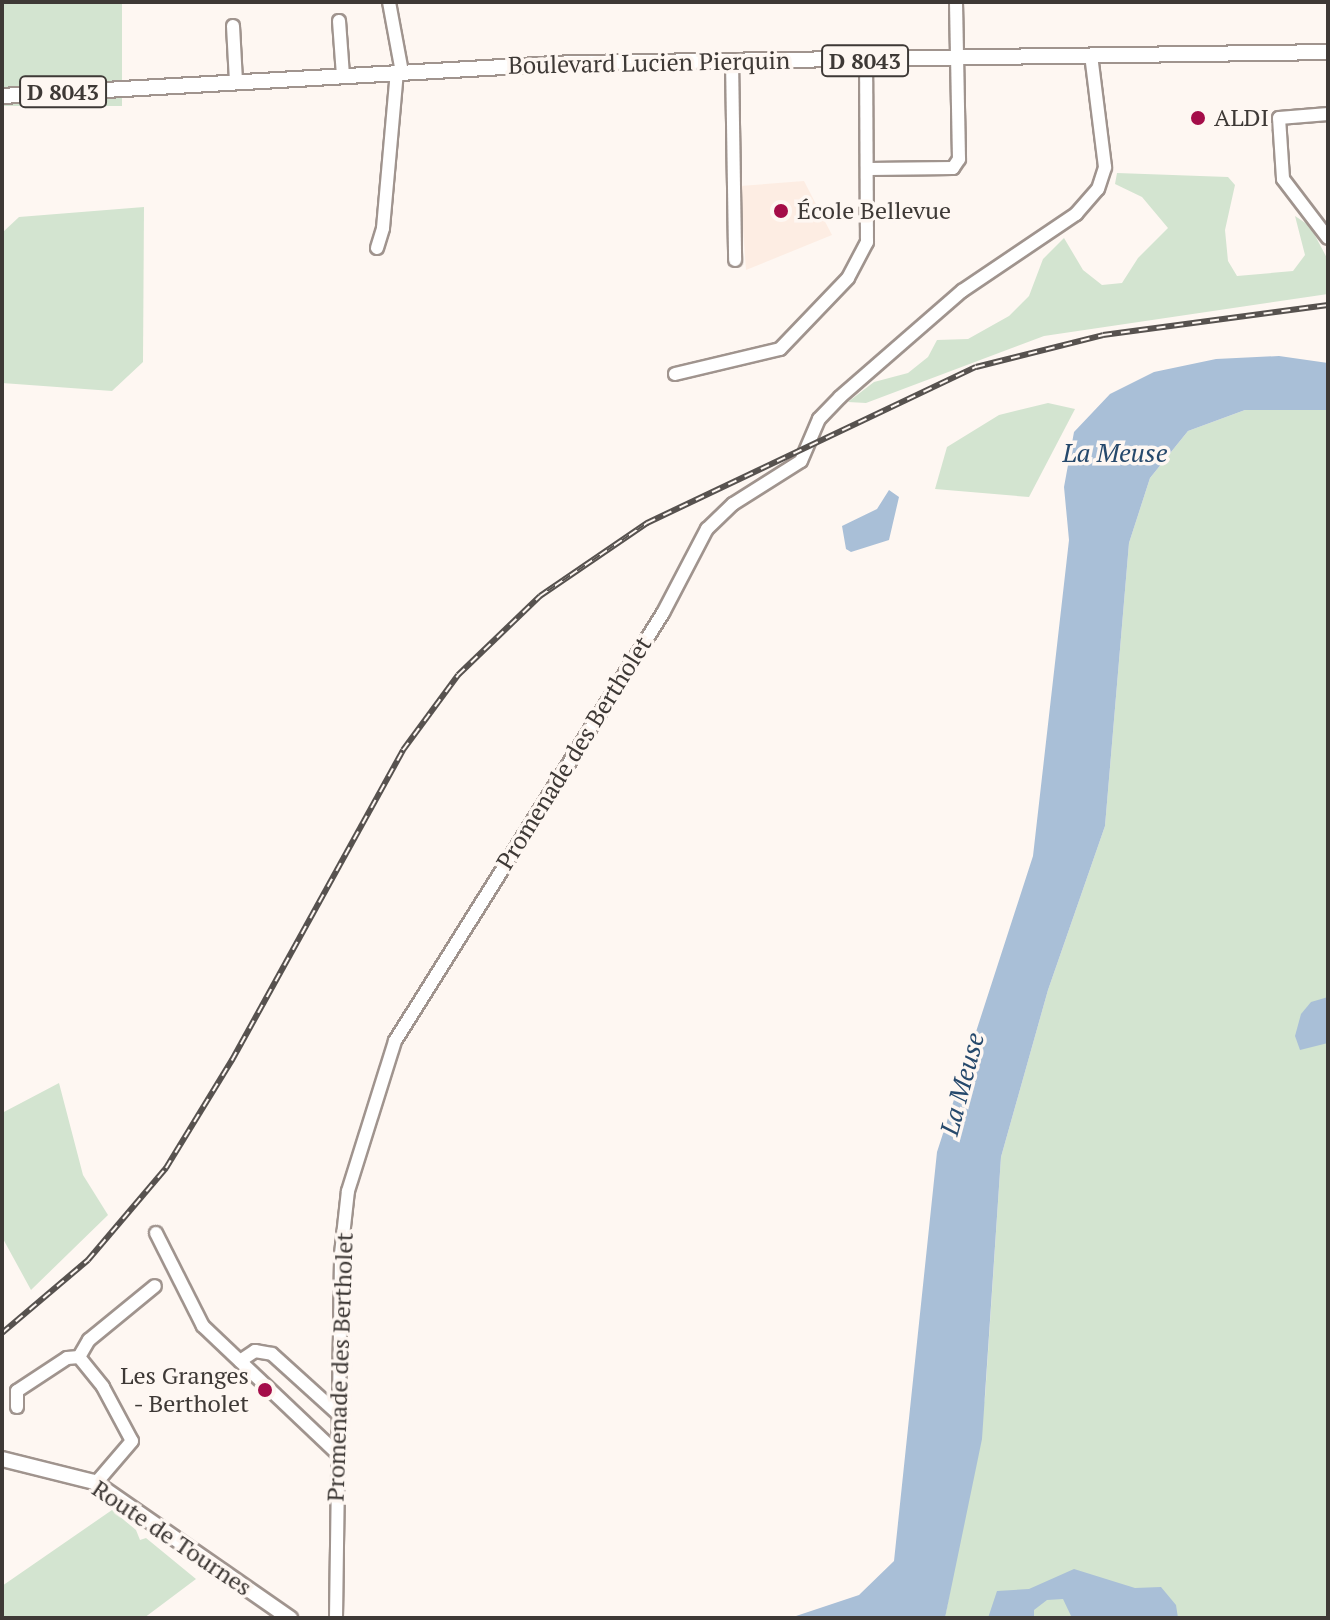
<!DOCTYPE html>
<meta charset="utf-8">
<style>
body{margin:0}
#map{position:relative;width:1330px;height:1620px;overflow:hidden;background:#fef7f2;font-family:"PT Serif",serif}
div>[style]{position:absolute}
.built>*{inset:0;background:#fdede3}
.green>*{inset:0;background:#d3e4d0;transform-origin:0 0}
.water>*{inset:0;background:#a9bfd7}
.roads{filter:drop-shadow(2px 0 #a0948e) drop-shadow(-2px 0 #a0948e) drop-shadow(0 2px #a0948e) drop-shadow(0 -2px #a0948e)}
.minor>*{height:12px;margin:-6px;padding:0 6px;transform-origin:6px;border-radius:6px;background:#fff}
.major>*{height:14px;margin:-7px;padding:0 7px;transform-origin:7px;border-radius:7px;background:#fff}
.rail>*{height:6px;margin-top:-3px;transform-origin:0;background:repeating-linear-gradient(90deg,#fef7f2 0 9px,#57524f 0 18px);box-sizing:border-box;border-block:2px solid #57524f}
.dots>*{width:22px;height:22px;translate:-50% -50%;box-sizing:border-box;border:4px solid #fef7f2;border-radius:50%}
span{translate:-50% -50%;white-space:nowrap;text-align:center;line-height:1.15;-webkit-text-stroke:7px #fef7f2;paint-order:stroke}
.shield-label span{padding:2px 6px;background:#fef7f2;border:2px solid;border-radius:6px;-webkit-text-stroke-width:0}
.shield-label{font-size:22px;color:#3e3936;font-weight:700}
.street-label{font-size:24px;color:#3e3936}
.poi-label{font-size:24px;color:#3e3936}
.left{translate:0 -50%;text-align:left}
.right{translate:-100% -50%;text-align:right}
.water-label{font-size:26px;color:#26496c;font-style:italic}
.frame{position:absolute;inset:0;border:4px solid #3e3936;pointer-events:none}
</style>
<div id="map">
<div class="built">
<div style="clip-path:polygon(804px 181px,832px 235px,746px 270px,740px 186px)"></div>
</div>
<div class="green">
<div style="left:2px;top:2px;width:120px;height:104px"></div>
<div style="clip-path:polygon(1117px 173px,1228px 177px,1235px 185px,1225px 230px,1228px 261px,1237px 276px,1293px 271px,1305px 255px,1295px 216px,1310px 226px,1328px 260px,1328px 294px,1044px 336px,866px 403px,848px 402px,874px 382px,908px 373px,928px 357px,937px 340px,968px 339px,1009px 316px,1029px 296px,1043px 259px,1064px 238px,1083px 270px,1102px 285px,1122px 283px,1138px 258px,1168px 228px,1142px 197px,1115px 184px)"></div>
<div style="clip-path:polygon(144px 207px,143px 362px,112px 391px,2px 383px,2px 233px,19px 217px)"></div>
<div style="clip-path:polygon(1048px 403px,1075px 409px,1029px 497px,935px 489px,947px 447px,999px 415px)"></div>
<div style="clip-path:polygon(1295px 406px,1328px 410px,1328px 1618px,945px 1618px,985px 1397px,1001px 1157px,1048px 990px,1105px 826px,1129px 543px,1150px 478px,1188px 431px,1245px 410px)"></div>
<div style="clip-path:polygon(59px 1083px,83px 1175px,108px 1215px,31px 1290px,2px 1237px,2px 1113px)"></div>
<div style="clip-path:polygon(112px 1510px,136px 1530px,140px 1540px,146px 1538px,196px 1579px,144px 1618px,2px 1618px,2px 1586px)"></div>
</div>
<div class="water">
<div style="clip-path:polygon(1279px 356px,1328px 363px,1328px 410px,1245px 410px,1188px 431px,1150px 478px,1129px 543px,1105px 826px,1048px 990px,1001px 1157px,982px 1439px,945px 1618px,790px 1618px,859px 1595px,894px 1561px,937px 1152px,1033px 856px,1069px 540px,1064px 487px,1074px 432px,1110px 394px,1154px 372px,1216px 359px)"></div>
<div style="clip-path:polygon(889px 490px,899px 497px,889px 540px,851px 552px,846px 549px,842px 526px,877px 509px)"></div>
<div style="clip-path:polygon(1328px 997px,1328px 1043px,1300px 1050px,1295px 1036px,1301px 1014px,1311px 1002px)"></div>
<div style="clip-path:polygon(1074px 1569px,1135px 1588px,1161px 1587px,1176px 1605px,1178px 1618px,1072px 1618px,1063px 1599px,1047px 1600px,1034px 1610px,1034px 1618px,988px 1618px,997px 1591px,1029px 1589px)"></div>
</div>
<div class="roads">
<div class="minor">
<div style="left:389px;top:2px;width:71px;rotate:79.5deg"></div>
<div style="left:339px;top:21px;width:55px;rotate:85.8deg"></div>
<div style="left:233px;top:26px;width:55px;rotate:86.9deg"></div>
<div style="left:732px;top:60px;width:200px;rotate:89.1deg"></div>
<div style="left:1328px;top:114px;width:49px;rotate:175.3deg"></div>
<div style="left:1279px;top:118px;width:61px;rotate:86.2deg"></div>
<div style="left:1283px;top:179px;width:74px;rotate:52.7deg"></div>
<div style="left:869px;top:169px;width:84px;rotate:-0.7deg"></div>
<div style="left:953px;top:168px;width:11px;rotate:-56deg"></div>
<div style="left:959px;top:159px;width:157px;rotate:-91.1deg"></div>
<div style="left:377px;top:248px;width:21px;rotate:-73deg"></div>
<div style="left:383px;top:228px;width:157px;rotate:-84.9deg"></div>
<div style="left:675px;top:374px;width:108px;rotate:-13.4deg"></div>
<div style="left:780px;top:349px;width:98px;rotate:-46.2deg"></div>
<div style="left:848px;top:278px;width:41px;rotate:-62.2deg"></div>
<div style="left:867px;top:242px;width:181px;rotate:-90.3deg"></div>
<div style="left:156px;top:1233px;width:104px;rotate:63.2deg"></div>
<div style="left:203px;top:1326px;width:183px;rotate:43.5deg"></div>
<div style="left:79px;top:1357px;width:20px;rotate:-60deg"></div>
<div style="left:89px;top:1340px;width:85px;rotate:-39.3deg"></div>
<div style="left:240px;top:1361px;width:18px;rotate:-34deg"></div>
<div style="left:255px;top:1351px;width:17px;rotate:10deg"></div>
<div style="left:272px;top:1354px;width:86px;rotate:42.2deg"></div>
<div style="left:17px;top:1407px;width:16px;rotate:-90deg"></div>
<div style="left:17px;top:1391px;width:60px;rotate:-33.4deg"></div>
<div style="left:67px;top:1358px;width:12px;rotate:-5deg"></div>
<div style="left:79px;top:1357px;width:38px;rotate:51deg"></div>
<div style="left:103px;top:1387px;width:61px;rotate:61.8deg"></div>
<div style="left:132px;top:1441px;width:55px;rotate:130.6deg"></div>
<div style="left:336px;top:1618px;width:364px;rotate:-89.2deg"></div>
<div style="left:341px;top:1254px;width:63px;rotate:-83.7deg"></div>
<div style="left:348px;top:1191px;width:157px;rotate:-72.6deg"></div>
<div style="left:395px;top:1041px;width:505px;rotate:-57.95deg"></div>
<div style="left:663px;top:613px;width:95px;rotate:-62.4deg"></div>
<div style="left:707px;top:529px;width:36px;rotate:-44deg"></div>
<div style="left:733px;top:504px;width:80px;rotate:-32.3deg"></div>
<div style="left:801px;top:461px;width:46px;rotate:-66.8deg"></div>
<div style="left:819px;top:419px;width:30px;rotate:-46deg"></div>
<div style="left:840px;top:397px;width:162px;rotate:-41deg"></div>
<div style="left:962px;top:291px;width:138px;rotate:-34deg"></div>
<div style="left:1076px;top:214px;width:33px;rotate:-49deg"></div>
<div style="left:1098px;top:189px;width:23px;rotate:-72deg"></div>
<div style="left:1105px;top:167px;width:113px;rotate:-97.1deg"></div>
</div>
<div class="major">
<div style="left:2px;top:96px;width:572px;rotate:-3.31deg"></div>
<div style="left:573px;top:63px;width:755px;rotate:-0.83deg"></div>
<div style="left:2px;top:1459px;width:95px;rotate:14deg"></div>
<div style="left:94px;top:1482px;width:239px;rotate:34.8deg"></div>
</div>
</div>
<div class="rail">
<div style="left:2px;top:1333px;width:113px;rotate:-40.3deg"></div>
<div style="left:88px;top:1260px;width:121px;rotate:-49.7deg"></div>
<div style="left:166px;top:1168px;width:127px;rotate:-58.6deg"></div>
<div style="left:232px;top:1060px;width:354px;rotate:-61.1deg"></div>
<div style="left:403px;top:750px;width:93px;rotate:-53.7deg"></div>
<div style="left:458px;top:675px;width:114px;rotate:-43.9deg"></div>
<div style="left:540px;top:596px;width:130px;rotate:-34.3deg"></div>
<div style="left:647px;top:523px;width:364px;rotate:-25.4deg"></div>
<div style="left:976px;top:367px;width:131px;rotate:-14.1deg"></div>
<div style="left:1103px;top:335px;width:227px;rotate:-7.6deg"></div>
</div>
<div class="dots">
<div style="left:1198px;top:118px;background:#a40d49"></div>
<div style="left:781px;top:211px;background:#a40d49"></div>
<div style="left:265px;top:1390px;background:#a40d49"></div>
</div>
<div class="shield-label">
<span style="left:865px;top:61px">D 8043</span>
<span style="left:63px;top:92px">D 8043</span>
</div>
<div class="street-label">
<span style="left:649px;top:63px;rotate:-1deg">Boulevard Lucien Pierquin</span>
<span style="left:574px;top:753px;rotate:-58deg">Promenade des Bertholet</span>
<span style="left:340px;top:1367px;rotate:-88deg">Promenade des Bertholet</span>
<span style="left:172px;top:1538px;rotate:34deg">Route de Tournes</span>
</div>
<div class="poi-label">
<span class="left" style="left:1214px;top:118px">ALDI</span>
<span class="left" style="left:797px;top:211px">École Bellevue</span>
<span class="right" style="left:249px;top:1390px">Les Granges<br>- Bertholet</span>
</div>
<div class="water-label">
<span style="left:1115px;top:453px">La Meuse</span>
<span style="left:962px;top:1084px;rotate:-75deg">La Meuse</span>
</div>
<div class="frame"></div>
</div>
